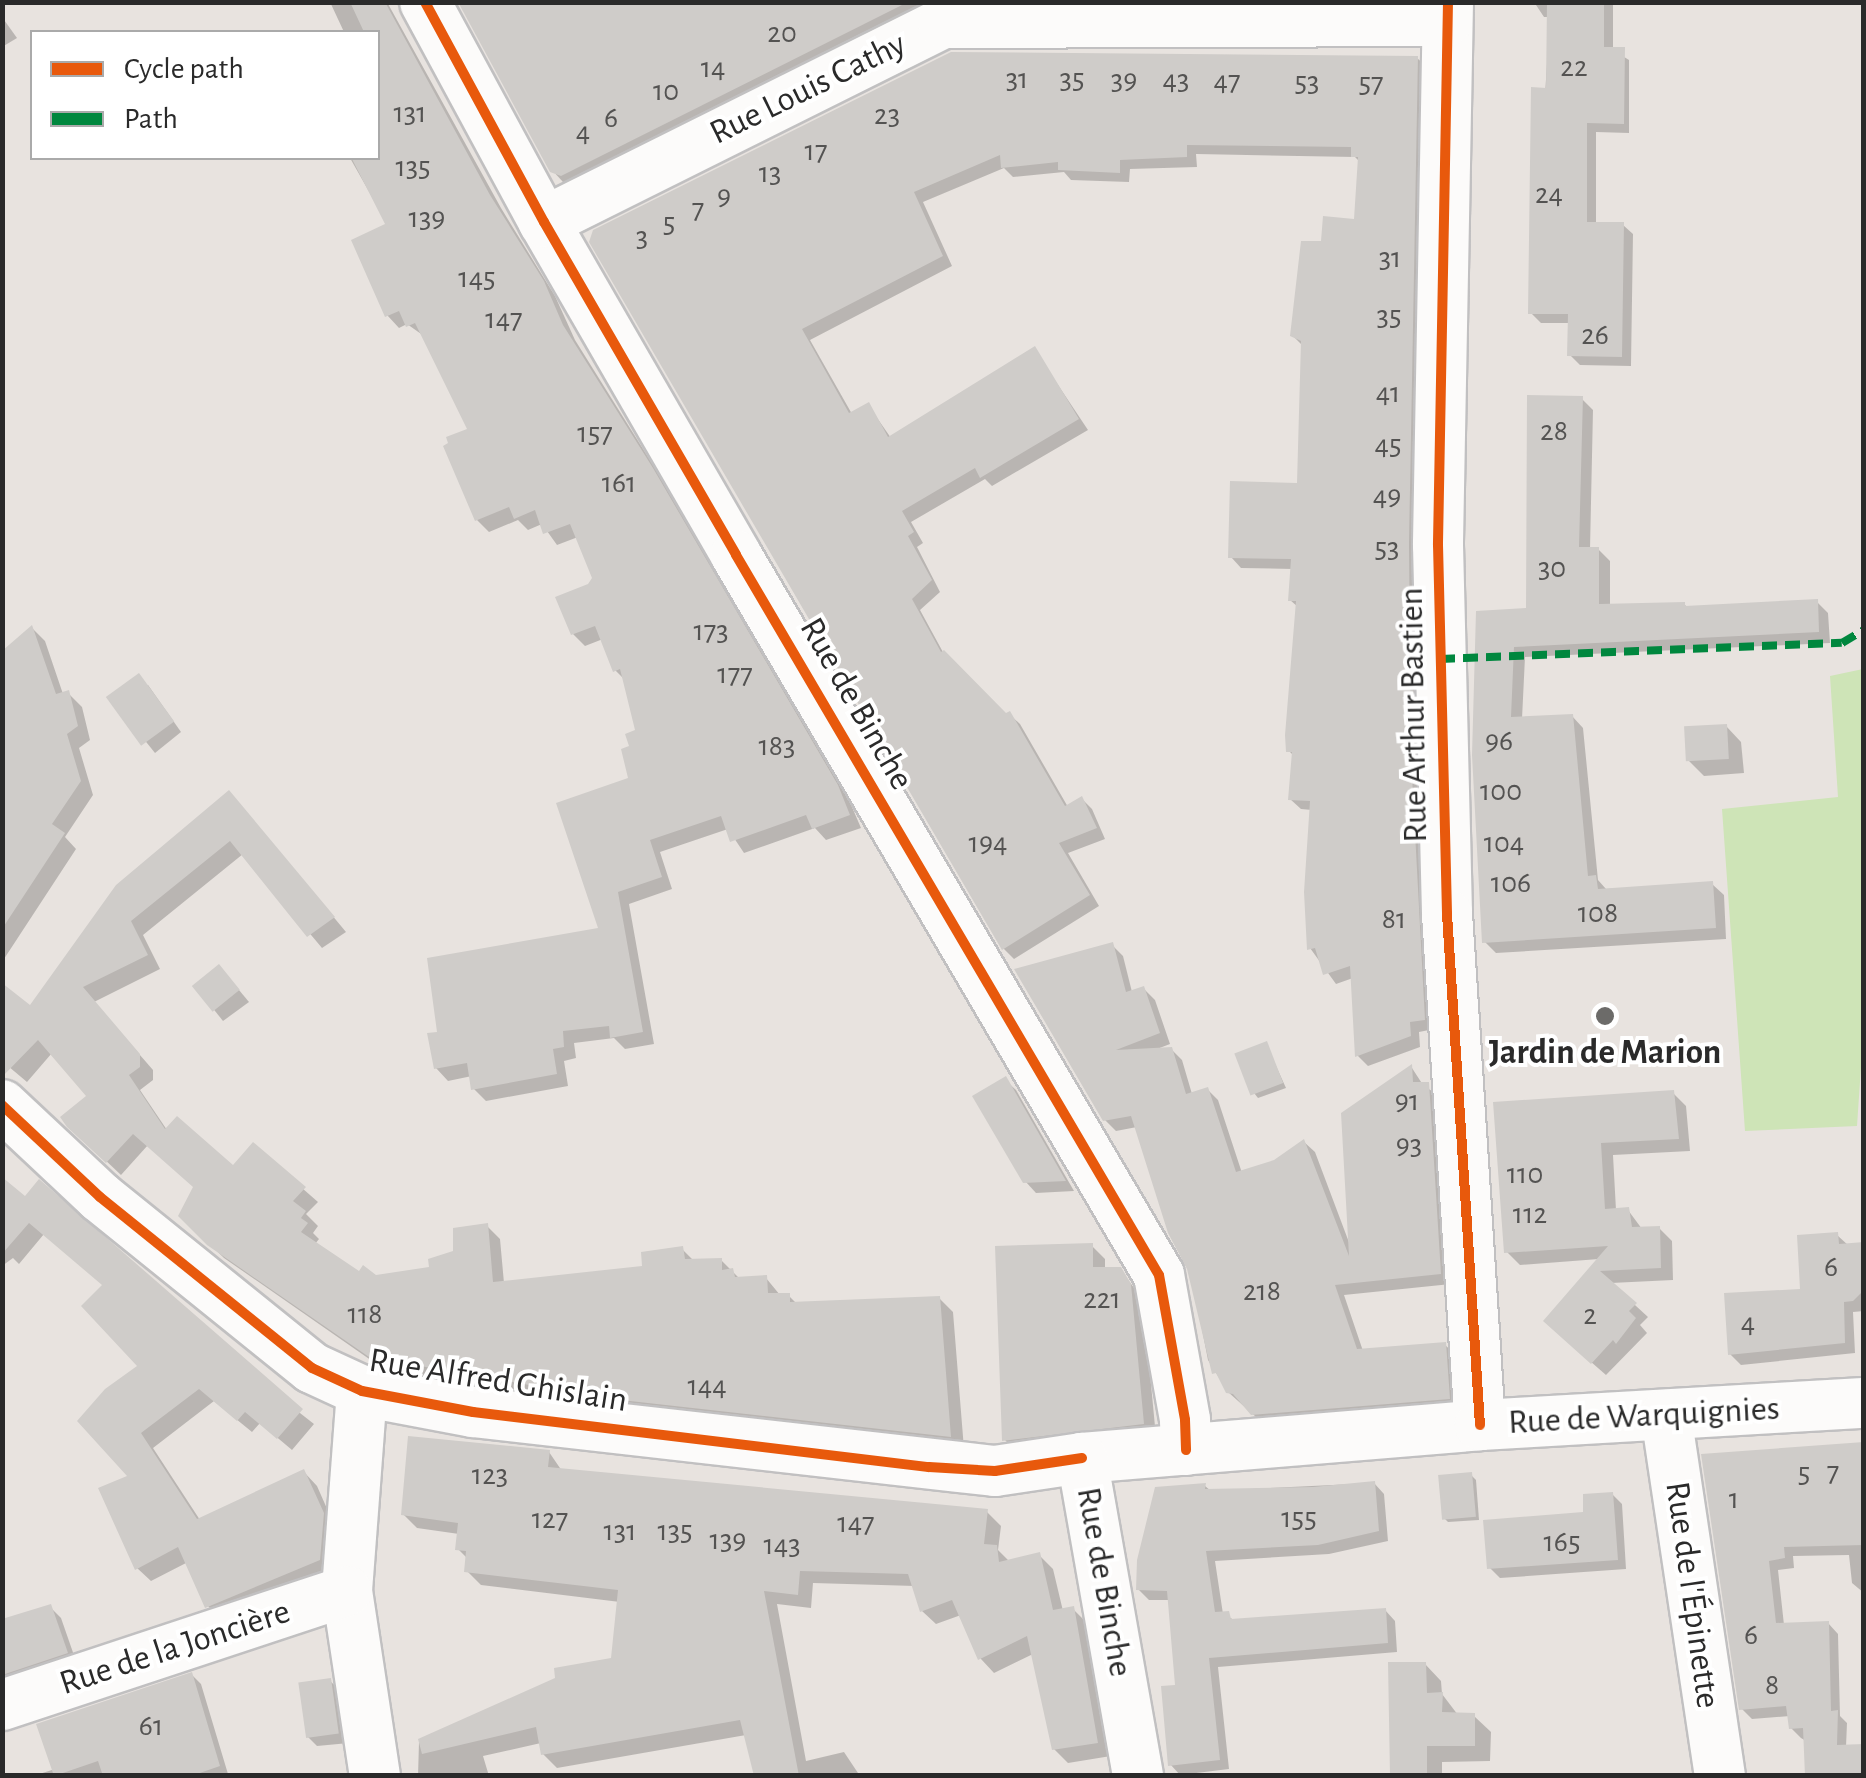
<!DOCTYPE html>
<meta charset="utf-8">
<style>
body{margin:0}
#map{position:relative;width:1866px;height:1778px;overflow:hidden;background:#e8e3df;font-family:"Alegreya Sans",sans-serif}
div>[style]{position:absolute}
.green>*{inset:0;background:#cee4b7}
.shadow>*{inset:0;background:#0003}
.building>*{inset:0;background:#cfccc9;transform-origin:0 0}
.roads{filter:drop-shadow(2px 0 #c1c0c1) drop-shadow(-2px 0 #c1c0c1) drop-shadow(0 2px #c1c0c1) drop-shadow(0 -2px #c1c0c1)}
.minor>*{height:50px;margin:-25px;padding:0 25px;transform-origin:25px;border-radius:25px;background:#fcfbfa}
.quiet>*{height:8px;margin-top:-4px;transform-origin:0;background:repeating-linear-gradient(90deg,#00873e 0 15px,transparent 0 23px)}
.cycleway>*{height:10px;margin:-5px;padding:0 5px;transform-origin:5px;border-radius:5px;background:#e8590c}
.dots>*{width:28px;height:28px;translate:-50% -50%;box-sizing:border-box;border:5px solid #fff;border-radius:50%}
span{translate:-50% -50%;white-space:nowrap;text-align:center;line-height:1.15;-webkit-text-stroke:8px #fff;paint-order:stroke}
.number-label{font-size:30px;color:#545352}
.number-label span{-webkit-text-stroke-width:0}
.street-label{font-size:35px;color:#2a2a2a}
.poi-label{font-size:35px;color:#2a2a2a;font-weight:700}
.frame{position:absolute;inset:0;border:5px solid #2a2a2a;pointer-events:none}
.legend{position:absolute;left:30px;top:30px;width:350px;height:130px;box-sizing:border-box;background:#fff;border:2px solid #aaa;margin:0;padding:12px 18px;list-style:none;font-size:30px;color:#2a2a2a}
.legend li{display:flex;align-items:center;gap:20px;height:50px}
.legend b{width:50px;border:2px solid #aaa}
</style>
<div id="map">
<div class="green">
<div style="clip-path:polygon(1863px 669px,1864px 1023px,1857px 1126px,1745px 1131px,1722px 809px,1838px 797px,1830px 676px)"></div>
</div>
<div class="shadow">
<div style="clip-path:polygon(330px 2px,387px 2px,501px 208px,555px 296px,575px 340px,665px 484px,849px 800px,861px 828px,826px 840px,815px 828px,744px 853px,728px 829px,660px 852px,672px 889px,629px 904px,654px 1044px,625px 1049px,614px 1038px,574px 1043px,576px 1058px,564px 1061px,568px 1086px,486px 1101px,474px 1089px,472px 1076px,448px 1081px,436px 1068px,440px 1034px,601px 930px,638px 731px,625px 680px,615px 670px,603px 639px,585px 646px,573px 634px,594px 578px,578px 537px,557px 545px,542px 524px,528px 530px,518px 520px,489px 532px,477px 520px,470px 430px,424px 336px,407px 324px,399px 328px,387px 315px,388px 225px,350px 158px,378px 158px,378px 32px,344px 32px)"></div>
<div style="clip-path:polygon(670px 2px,933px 2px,573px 185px,563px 182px,552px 170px)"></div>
<div style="clip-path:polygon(1534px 2px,1613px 2px,1613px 50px,1629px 60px,1629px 133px,1596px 132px,1596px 224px,1623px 225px,1633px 234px,1631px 366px,1580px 365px,1570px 355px,1570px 323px,1541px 323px,1531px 313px,1550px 17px,1544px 17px)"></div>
<div style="clip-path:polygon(2px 17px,17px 38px,2px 47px)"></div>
<div style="clip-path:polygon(1417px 58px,1428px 68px,1434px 1029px,1419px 1032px,1420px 1047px,1368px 1066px,1358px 1056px,1353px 978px,1336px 984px,1310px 948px,1312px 810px,1301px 809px,1290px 799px,1294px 756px,1289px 751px,1298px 607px,1290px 600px,1293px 569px,1241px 568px,1231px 557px,1300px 486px,1304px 347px,1293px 336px,1323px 244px,1356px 222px,1360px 162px,1355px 157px,1196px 154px,1197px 167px,1130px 169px,1129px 182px,1071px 180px,1064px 172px,1013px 177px,1004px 168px,923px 202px,952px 266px,810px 340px,852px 414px,868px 405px,891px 438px,1034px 349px,1088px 430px,992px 486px,985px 479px,911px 522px,923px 543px,917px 547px,940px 592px,920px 610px,944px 654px,1006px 716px,1009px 714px,1020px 724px,1068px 807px,1082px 799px,1092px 809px,1105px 839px,1068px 853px,1099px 906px,1014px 959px,1004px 949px,592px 242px)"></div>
<div style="clip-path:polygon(1582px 399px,1593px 410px,1590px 550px,1598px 549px,1610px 561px,1610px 606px,1684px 604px,1688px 608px,1817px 602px,1828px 613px,1830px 643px,1525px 657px,1522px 719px,1572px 716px,1583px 728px,1598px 880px,1606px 889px,1712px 884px,1724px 895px,1726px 939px,1496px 953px,1485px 942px,1479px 613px,1528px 610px)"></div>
<div style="clip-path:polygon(32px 628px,45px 641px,63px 694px,68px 693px,82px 707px,90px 740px,79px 748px,93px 795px,65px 837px,76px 849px,2px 962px,2px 783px)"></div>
<div style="clip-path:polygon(148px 685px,181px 732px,155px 753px,110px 697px)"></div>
<div style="clip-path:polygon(1726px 726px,1741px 742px,1744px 773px,1704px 776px,1688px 760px)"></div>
<div style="clip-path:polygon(242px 807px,346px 932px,322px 948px,243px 854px,143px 935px,160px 969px,94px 1002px,153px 1070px,153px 1080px,140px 1090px,167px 1130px,234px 1168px,253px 1145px,318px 1202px,306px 1214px,318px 1226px,313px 1233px,319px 1239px,315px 1244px,359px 1275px,375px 1277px,431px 1270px,487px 1226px,500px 1239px,504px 1283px,645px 1268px,682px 1249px,694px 1261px,721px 1260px,740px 1279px,766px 1278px,780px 1295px,789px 1296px,797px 1304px,939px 1298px,953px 1312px,964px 1449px,619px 1410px,385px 1370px,224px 1258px,181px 1216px,196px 1188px,148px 1145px,121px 1175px,84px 1140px,89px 1097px,52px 1053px,27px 1082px,2px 1061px,31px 1009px)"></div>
<div style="clip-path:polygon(1112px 945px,1123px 956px,1132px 992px,1144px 989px,1155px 1000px,1170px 1044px,1157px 1049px,1171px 1049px,1182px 1060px,1192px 1094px,1207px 1089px,1218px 1100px,1242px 1173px,1275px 1162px,1304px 1142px,1315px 1152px,1350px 1245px,1412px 1068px,1423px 1085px,1439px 1096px,1451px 1284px,1344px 1295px,1363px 1351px,1445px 1345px,1456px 1355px,1459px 1409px,1265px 1425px,1228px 1392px,1208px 1360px,1190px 1268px,1137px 1127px,1116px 1131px,1105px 1120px)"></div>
<div style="clip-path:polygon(229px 978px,249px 1002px,223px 1021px,195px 986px)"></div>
<div style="clip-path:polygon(1266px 1044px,1286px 1088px,1258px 1098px,1254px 1093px)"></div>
<div style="clip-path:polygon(1005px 1080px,1016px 1090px,1074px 1191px,1036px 1193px,1025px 1181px)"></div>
<div style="clip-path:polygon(1673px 1093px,1686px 1106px,1690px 1151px,1613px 1155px,1616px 1210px,1628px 1210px,1642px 1229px,1659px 1228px,1672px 1241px,1673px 1280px,1611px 1283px,1648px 1317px,1640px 1325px,1647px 1333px,1606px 1375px,1559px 1334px,1599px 1259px,1520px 1265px,1507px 1252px,1496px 1105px)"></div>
<div style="clip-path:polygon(2px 1180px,314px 1424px,292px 1450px,260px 1423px,252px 1432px,214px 1401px,153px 1448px,200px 1520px,304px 1472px,317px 1486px,336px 1529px,333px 1573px,221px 1620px,208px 1606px,188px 1562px,151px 1581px,137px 1568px,131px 1477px,141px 1366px,105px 1286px,44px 1234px,19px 1264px,13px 1258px,2px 1266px)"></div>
<div style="clip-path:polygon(1837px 1235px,1849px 1246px,1864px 1245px,1864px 1311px,1853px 1312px,1855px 1353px,1741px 1365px,1730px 1354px,1802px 1291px)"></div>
<div style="clip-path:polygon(1092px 1246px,1105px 1259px,1105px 1269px,1120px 1269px,1143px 1300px,1156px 1437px,1018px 1453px,1005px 1440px)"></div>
<div style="clip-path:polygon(1864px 1445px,1864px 1593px,1852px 1583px,1849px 1555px,1793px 1556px,1794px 1568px,1778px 1570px,1784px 1625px,1828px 1623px,1838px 1634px,1840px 1716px,1847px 1723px,1846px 1747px,1864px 1776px,1801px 1738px,1791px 1728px,1790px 1716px,1752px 1719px,1742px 1709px,1704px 1456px)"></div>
<div style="clip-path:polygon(549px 1452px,562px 1471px,987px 1512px,1001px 1526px,998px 1550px,1010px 1562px,1039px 1555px,1053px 1569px,1063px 1611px,1073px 1609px,1087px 1623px,1111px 1756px,1068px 1763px,1054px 1749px,1033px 1654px,994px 1673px,981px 1659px,961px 1615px,936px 1624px,922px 1611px,915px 1586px,813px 1583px,811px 1608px,777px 1604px,806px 1761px,844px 1752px,860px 1776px,757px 1776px,746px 1735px,557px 1768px,543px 1754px,541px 1743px,483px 1756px,489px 1776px,418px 1776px,419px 1742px,613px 1660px,620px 1602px,481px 1585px,467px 1571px,468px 1559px,458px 1549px,459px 1534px,417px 1528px,403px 1514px)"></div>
<div style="clip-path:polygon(1471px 1475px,1476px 1480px,1479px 1520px,1448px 1522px,1443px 1517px)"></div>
<div style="clip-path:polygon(1374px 1483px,1384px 1494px,1388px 1541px,1329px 1554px,1215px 1561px,1223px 1614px,1236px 1621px,1385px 1610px,1395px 1621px,1397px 1652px,1218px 1667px,1229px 1769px,1180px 1775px,1170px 1764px,1178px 1687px,1170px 1600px,1149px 1600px,1138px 1589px,1205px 1486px,1211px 1491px)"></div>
<div style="clip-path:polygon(1612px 1494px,1622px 1504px,1626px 1569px,1500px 1578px,1490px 1568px,1586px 1514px)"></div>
<div style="clip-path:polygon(50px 1607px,61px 1618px,77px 1664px,2px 1689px,2px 1622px)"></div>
<div style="clip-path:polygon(1425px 1664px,1441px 1681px,1442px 1694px,1458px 1715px,1474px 1716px,1491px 1732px,1490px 1761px,1442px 1762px,1442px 1776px,1393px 1776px)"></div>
<div style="clip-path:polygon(192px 1675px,201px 1684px,228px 1774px,33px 1776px,55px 1769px)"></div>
<div style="clip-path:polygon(330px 1681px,341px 1691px,349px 1743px,317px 1746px,306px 1735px)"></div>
</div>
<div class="building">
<div style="clip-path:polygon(350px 2px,385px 2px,490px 195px,544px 281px,563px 325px,653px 468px,838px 785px,850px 815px,812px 829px,806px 815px,730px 842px,721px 816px,650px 840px,662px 877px,618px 892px,643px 1032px,610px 1038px,609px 1026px,563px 1031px,564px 1047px,553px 1049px,557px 1074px,471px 1090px,467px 1063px,434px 1069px,427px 1033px,437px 1032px,427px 958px,598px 928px,556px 803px,628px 778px,621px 749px,629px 746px,625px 734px,635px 730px,620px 669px,613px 672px,595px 626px,571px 635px,555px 597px,588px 584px,592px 578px,570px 524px,543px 534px,535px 510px,514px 519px,509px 507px,475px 521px,443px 446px,448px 443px,446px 437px,467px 429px,415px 323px,406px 327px,399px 311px,385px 317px,351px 240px,385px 224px,352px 159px,378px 158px,378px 32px,364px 32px)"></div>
<div style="clip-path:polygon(458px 2px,908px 2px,561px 176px,550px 172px)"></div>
<div style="clip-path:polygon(1547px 2px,1604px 2px,1604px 47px,1625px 47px,1624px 124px,1587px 123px,1587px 222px,1624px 222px,1622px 357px,1567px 356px,1568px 314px,1528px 314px,1531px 87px,1546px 88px)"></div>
<div style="clip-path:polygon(951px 52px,1418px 56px,1409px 544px,1411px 757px,1425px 1020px,1410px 1022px,1411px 1036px,1355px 1057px,1350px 966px,1323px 975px,1315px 948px,1307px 950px,1304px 892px,1310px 801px,1288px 800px,1292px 752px,1286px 752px,1285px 735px,1296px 601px,1288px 601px,1291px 559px,1228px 558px,1230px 481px,1297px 483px,1301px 341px,1290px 336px,1301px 241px,1321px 241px,1323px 216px,1354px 219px,1358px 157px,1351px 157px,1351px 147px,1187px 145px,1187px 157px,1120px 160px,1120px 173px,1058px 170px,1058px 162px,1001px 168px,1000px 155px,914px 192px,943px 256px,802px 329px,849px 413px,869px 402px,888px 437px,1035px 346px,1079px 419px,980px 478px,975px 468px,902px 511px,914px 532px,908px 536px,932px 580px,912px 599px,941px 652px,944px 650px,1006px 713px,1010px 711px,1065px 806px,1082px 796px,1097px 828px,1059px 843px,1090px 895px,1002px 950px,589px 242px,593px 230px)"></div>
<div style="clip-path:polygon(1527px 395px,1583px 396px,1579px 547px,1599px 547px,1599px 604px,1685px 602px,1685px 606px,1818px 599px,1819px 632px,1514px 647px,1511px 717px,1573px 714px,1588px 876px,1596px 875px,1598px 889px,1713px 881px,1716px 928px,1482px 943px,1472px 755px,1476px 611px,1526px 608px)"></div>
<div style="clip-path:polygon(32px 625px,56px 694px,69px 690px,78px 726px,67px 734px,81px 781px,52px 824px,65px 833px,2px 929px,2px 651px)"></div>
<div style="left:139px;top:673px;width:60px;height:41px;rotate:54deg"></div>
<div style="left:1727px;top:724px;width:35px;height:43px;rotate:87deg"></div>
<div style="clip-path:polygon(229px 790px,335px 917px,307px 937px,230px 841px,131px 921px,148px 955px,83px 987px,140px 1054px,140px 1067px,129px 1075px,165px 1129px,177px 1116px,233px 1165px,253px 1142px,306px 1187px,293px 1201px,306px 1211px,301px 1218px,308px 1223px,301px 1232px,359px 1271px,363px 1265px,376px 1275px,429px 1267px,428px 1259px,453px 1251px,453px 1228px,488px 1223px,493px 1282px,642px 1266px,641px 1252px,683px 1246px,685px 1259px,722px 1258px,722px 1270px,733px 1268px,735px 1277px,767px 1275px,768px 1293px,790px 1293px,790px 1302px,940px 1296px,951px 1437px,603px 1398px,369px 1357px,207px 1245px,178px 1216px,193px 1187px,133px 1134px,106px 1163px,67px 1127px,60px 1117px,86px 1096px,38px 1040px,2px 1077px,2px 983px,30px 1005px,116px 885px)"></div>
<div style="clip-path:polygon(1113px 942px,1126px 992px,1144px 986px,1160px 1033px,1116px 1050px,1172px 1047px,1186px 1094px,1208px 1087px,1236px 1172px,1274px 1160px,1304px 1139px,1349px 1256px,1341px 1113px,1412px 1064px,1413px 1082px,1429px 1082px,1441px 1274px,1335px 1285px,1357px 1349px,1446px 1342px,1450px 1399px,1251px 1415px,1233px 1394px,1226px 1393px,1216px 1373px,1212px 1374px,1187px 1269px,1168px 1233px,1131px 1116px,1103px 1121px,1014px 969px)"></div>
<div style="left:219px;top:964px;width:33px;height:35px;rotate:51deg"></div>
<div style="left:1267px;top:1041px;width:45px;height:35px;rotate:69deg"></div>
<div style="clip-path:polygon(1006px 1076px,1066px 1181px,1023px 1183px,972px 1096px)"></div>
<div style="clip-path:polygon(1674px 1090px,1679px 1139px,1601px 1143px,1605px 1209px,1629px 1207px,1632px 1227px,1660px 1226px,1661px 1268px,1600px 1271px,1637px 1303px,1629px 1311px,1636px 1318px,1616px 1344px,1613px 1340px,1591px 1364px,1543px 1321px,1608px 1246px,1504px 1253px,1493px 1102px)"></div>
<div style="clip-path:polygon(2px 1177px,25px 1196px,39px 1179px,303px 1409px,277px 1439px,245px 1412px,237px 1421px,199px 1389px,141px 1433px,197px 1519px,304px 1469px,324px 1513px,320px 1560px,205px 1608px,178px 1547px,135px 1570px,98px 1488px,127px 1476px,77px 1421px,105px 1389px,137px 1366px,81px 1306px,102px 1285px,29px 1223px,2px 1254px)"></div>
<div style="clip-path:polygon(1838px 1232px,1839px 1244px,1864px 1242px,1864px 1290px,1853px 1301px,1844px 1302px,1845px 1343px,1728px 1355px,1724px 1293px,1800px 1289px,1797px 1235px)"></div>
<div style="clip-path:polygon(1093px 1243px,1093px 1267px,1121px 1267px,1131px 1284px,1144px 1424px,1002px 1441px,995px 1246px)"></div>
<div style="clip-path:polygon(408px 1436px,550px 1450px,548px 1467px,988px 1509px,984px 1544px,997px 1545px,999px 1562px,1040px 1552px,1053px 1610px,1074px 1606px,1098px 1743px,1052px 1750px,1027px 1636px,978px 1660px,952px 1600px,920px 1612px,908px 1574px,800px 1571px,798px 1595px,764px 1591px,799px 1776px,754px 1776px,740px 1720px,541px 1755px,536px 1727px,422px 1754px,418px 1739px,555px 1678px,554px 1668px,611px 1658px,618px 1590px,464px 1572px,466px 1551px,455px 1550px,458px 1523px,401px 1515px)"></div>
<div style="clip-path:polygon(1864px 1442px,1864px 1545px,1784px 1547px,1785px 1558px,1769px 1561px,1776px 1623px,1829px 1621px,1831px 1711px,1838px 1710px,1837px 1745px,1864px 1744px,1864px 1776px,1805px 1776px,1803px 1728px,1789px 1729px,1786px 1706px,1739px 1710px,1701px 1454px)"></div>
<div style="left:1472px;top:1472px;width:45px;height:34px;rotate:85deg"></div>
<div style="clip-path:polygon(1375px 1481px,1379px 1531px,1318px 1545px,1206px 1551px,1215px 1612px,1229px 1611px,1231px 1619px,1386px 1608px,1388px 1643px,1209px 1658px,1220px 1760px,1168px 1766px,1161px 1686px,1175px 1685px,1167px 1591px,1136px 1590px,1137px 1560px,1155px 1487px,1206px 1483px,1205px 1489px,1313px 1487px)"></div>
<div style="clip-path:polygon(1613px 1492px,1618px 1560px,1487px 1569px,1483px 1520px,1583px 1512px,1583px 1494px)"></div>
<div style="clip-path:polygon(51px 1604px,68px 1653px,2px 1675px,2px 1619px)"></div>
<div style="clip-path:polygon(1388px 1662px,1426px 1662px,1427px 1693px,1443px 1692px,1442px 1712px,1475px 1713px,1475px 1746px,1427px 1746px,1427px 1776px,1390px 1776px)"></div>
<div style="clip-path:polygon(192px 1672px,220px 1766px,191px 1776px,103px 1776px,98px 1761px,54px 1776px,36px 1724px)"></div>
<div style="left:331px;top:1678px;width:56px;height:33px;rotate:82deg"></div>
</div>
<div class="roads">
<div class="minor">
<div style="left:425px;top:2px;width:250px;rotate:61.6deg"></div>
<div style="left:544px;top:222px;width:384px;rotate:60deg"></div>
<div style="left:736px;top:555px;width:835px;rotate:59.57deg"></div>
<div style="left:1159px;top:1275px;width:147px;rotate:79.8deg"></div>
<div style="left:1185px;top:1420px;width:30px;rotate:88deg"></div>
<div style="left:1448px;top:2px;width:543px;rotate:91.06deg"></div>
<div style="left:1438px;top:545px;width:369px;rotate:88.6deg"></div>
<div style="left:1447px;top:914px;width:512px;rotate:86.31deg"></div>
<div style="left:544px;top:222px;width:446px;rotate:-26.5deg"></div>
<div style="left:943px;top:23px;width:504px;rotate:-0.23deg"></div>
<div style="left:2px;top:1105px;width:134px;rotate:43.2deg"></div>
<div style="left:100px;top:1197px;width:272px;rotate:38.9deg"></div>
<div style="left:312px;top:1368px;width:55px;rotate:24.7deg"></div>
<div style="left:362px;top:1391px;width:113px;rotate:10.7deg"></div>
<div style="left:473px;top:1412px;width:525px;rotate:6.45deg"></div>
<div style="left:995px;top:1471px;width:88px;rotate:-8.5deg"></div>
<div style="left:1082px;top:1458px;width:399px;rotate:-4.7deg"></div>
<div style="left:1480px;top:1425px;width:385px;rotate:-3.3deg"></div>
<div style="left:362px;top:1391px;width:201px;rotate:94.3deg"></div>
<div style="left:347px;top:1591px;width:187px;rotate:81.4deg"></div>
<div style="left:1666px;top:1415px;width:365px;rotate:81.5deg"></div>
<div style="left:1082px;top:1458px;width:323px;rotate:80deg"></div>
<div style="left:2px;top:1705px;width:363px;rotate:-18.3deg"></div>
</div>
</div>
<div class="quiet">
<div style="left:1440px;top:659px;width:402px;rotate:-2.3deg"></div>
<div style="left:1842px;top:643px;width:26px;rotate:-31deg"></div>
</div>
<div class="cycleway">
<div style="left:425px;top:2px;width:250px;rotate:61.6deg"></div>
<div style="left:544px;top:222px;width:384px;rotate:60deg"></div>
<div style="left:736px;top:555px;width:835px;rotate:59.57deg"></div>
<div style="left:1159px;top:1275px;width:147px;rotate:79.8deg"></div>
<div style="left:1185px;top:1420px;width:30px;rotate:88deg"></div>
<div style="left:1448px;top:2px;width:543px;rotate:91.06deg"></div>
<div style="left:1438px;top:545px;width:369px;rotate:88.6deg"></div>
<div style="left:1447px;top:914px;width:512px;rotate:86.31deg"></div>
<div style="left:2px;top:1105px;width:134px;rotate:43.2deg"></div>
<div style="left:100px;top:1197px;width:272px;rotate:38.9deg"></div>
<div style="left:312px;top:1368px;width:55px;rotate:24.7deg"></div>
<div style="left:362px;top:1391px;width:113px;rotate:10.7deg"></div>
<div style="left:473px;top:1412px;width:459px;rotate:6.9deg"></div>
<div style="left:929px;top:1467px;width:66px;rotate:3.5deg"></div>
<div style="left:995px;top:1471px;width:88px;rotate:-8.5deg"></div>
</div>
<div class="dots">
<div style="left:1605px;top:1016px;background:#6c6b69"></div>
</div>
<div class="number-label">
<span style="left:782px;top:33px">20</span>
<span style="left:1574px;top:67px">22</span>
<span style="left:713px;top:68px">14</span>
<span style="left:1017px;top:79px">31</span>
<span style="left:1072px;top:79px">35</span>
<span style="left:1124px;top:80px">39</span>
<span style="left:1176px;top:80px">43</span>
<span style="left:1227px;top:81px">47</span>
<span style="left:1307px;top:82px">53</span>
<span style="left:1371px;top:83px">57</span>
<span style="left:666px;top:91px">10</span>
<span style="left:410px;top:113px">131</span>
<span style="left:887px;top:115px">23</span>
<span style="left:611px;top:118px">6</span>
<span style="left:583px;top:132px">4</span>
<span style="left:816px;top:151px">17</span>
<span style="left:413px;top:167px">135</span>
<span style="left:770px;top:173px">13</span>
<span style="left:1549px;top:194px">24</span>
<span style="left:724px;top:196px">9</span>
<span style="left:698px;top:209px">7</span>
<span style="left:427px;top:218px">139</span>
<span style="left:669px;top:223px">5</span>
<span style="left:642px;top:237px">3</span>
<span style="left:1390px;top:258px">31</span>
<span style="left:477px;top:278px">145</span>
<span style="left:1389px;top:316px">35</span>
<span style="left:504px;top:319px">147</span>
<span style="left:1595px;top:335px">26</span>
<span style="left:1388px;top:393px">41</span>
<span style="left:1554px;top:431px">28</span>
<span style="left:595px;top:433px">157</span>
<span style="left:1388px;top:445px">45</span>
<span style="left:619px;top:483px">161</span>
<span style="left:1387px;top:496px">49</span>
<span style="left:1387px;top:548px">53</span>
<span style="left:1552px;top:568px">30</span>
<span style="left:711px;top:631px">173</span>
<span style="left:735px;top:674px">177</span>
<span style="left:1499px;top:741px">96</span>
<span style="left:777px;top:746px">183</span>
<span style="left:1501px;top:791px">100</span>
<span style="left:988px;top:843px">194</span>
<span style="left:1504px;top:843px">104</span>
<span style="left:1511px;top:883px">106</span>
<span style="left:1598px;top:913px">108</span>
<span style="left:1394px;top:919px">81</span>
<span style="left:1407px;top:1101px">91</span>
<span style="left:1409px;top:1145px">93</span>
<span style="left:1525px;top:1174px">110</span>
<span style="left:1530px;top:1214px">112</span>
<span style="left:1831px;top:1267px">6</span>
<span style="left:1262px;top:1291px">218</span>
<span style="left:1102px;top:1299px">221</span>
<span style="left:365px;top:1314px">118</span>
<span style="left:1590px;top:1315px">2</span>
<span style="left:1748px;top:1323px">4</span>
<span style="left:707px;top:1386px">144</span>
<span style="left:1833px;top:1472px">7</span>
<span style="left:1804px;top:1473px">5</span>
<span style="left:490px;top:1475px">123</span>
<span style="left:1734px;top:1499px">1</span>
<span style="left:1299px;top:1518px">155</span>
<span style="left:550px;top:1519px">127</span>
<span style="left:856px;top:1523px">147</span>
<span style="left:620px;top:1531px">131</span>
<span style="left:675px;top:1531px">135</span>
<span style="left:728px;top:1540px">139</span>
<span style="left:1562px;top:1542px">165</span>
<span style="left:782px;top:1545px">143</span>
<span style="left:1751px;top:1635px">6</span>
<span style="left:1772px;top:1685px">8</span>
<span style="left:151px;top:1726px">61</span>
</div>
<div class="street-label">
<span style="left:808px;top:89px;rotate:-26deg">Rue Louis Cathy</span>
<span style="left:856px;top:704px;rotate:60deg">Rue de Binche</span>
<span style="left:1414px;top:715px;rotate:-91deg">Rue Arthur Bastien</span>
<span style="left:498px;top:1381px;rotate:9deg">Rue Alfred Ghislain</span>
<span style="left:1644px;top:1416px;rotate:-3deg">Rue de Warquignies</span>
<span style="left:1104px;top:1582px;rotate:80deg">Rue de Binche</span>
<span style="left:1692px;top:1595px;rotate:82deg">Rue de l'Épinette</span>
<span style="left:175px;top:1648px;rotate:-18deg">Rue de la Joncière</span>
</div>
<div class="poi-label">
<span style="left:1605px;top:1053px">Jardin de Marion</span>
</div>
<div class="frame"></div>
<ul class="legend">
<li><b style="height:12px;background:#e8590c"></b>Cycle path</li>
<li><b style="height:12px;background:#00873e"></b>Path</li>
</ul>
</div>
